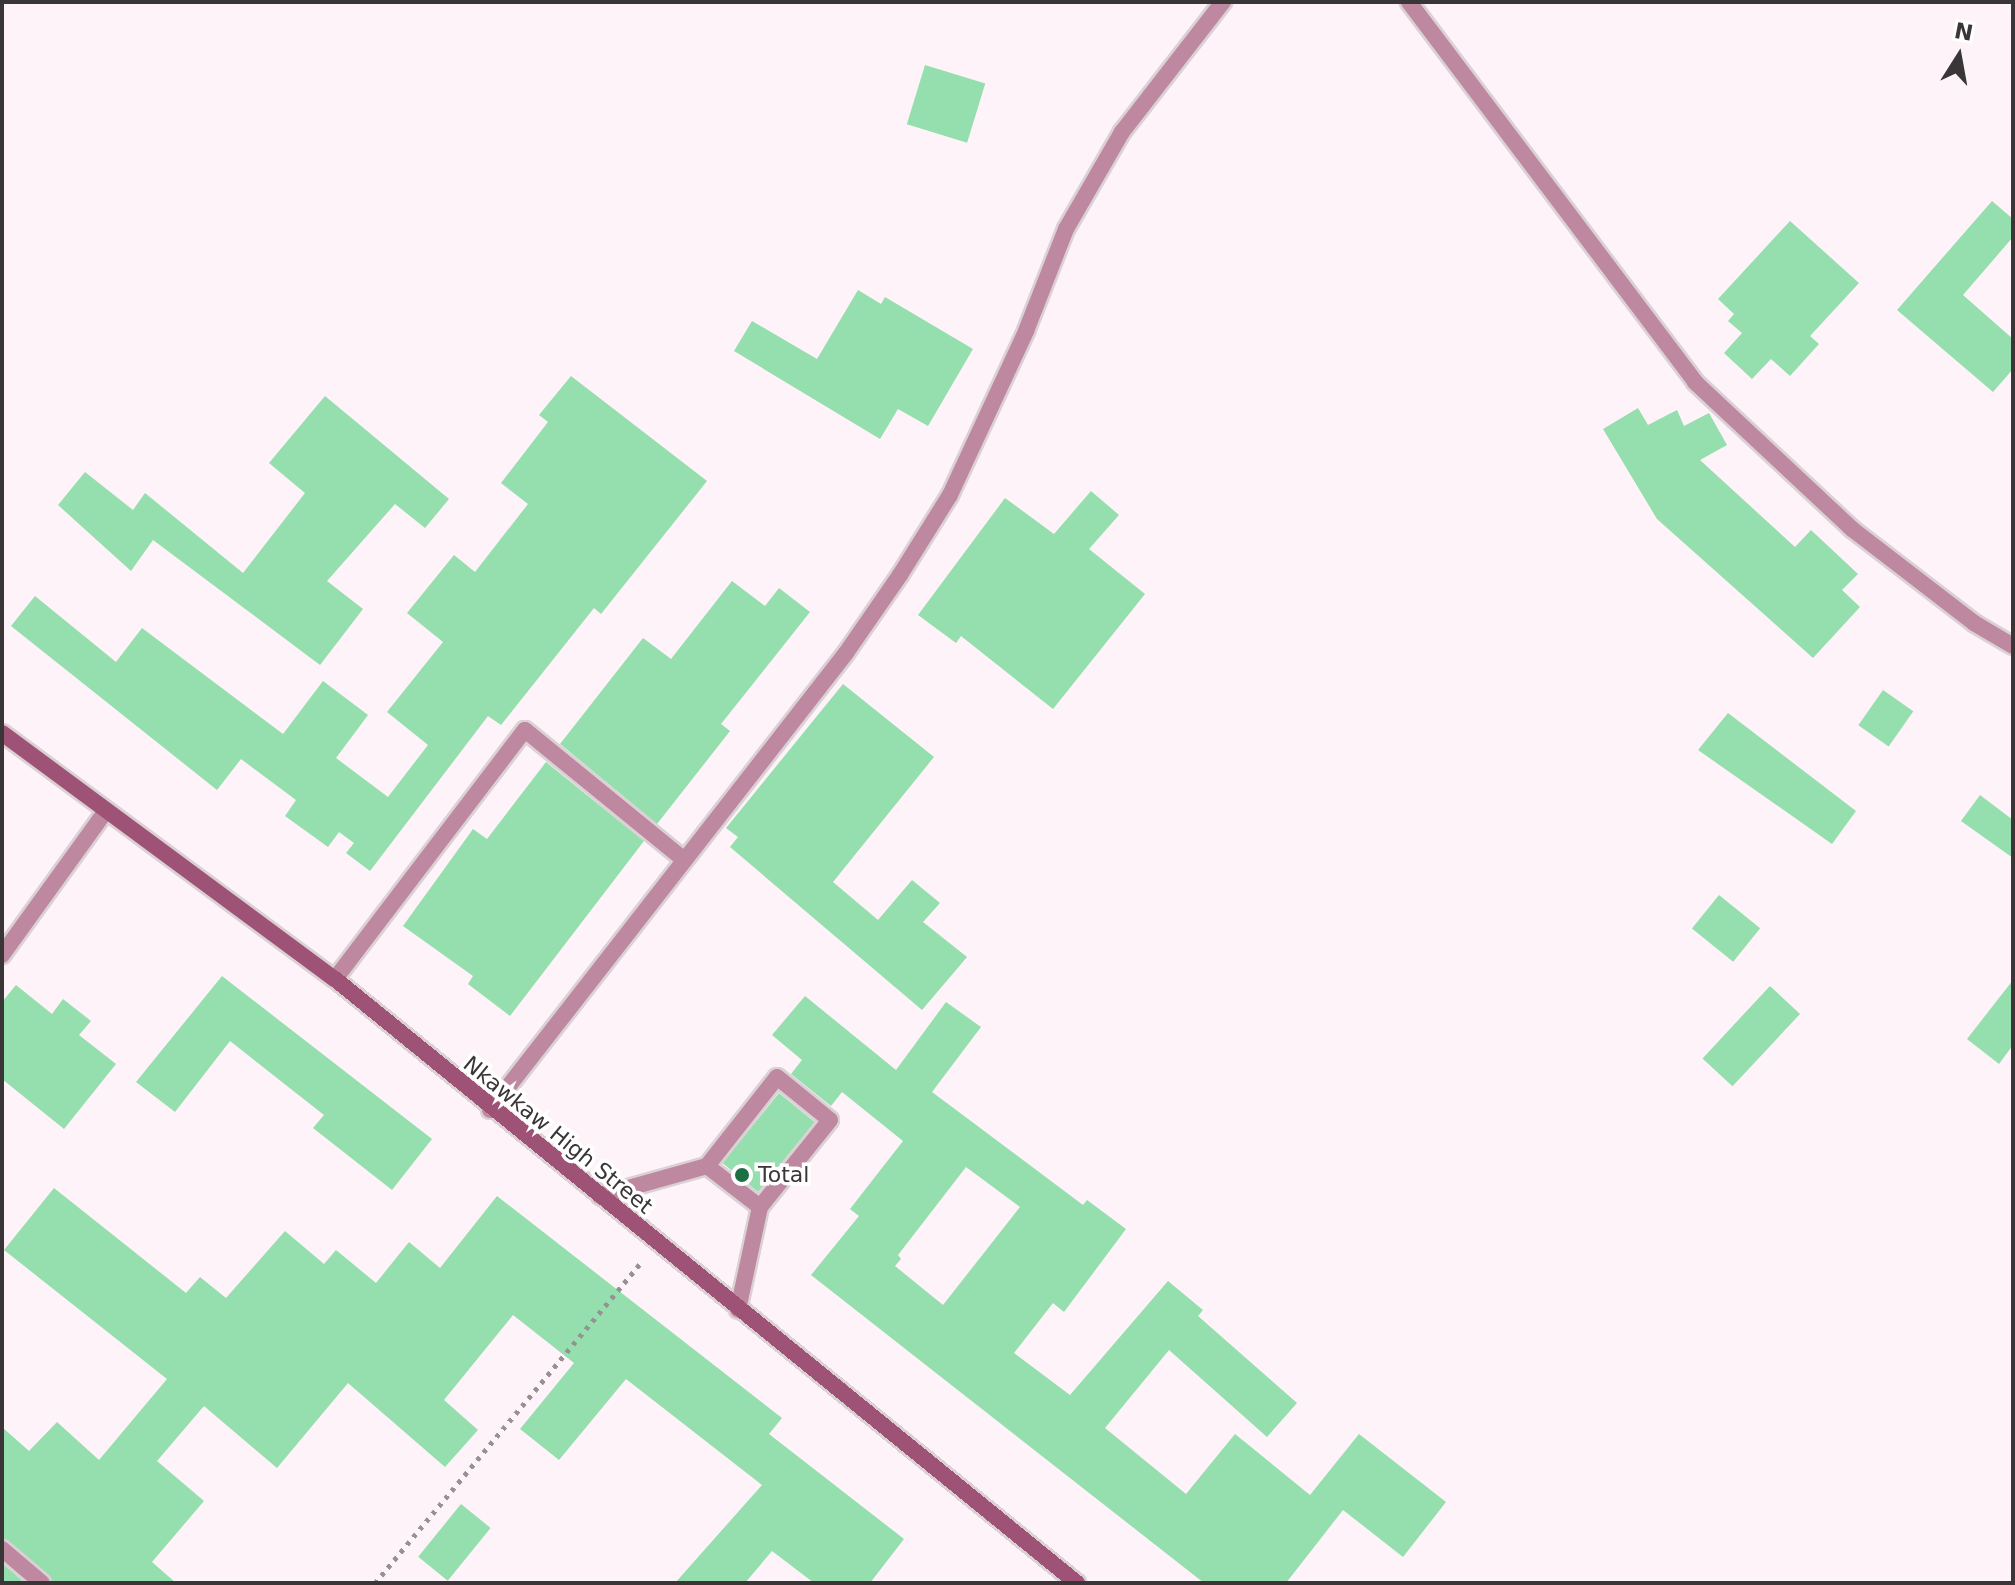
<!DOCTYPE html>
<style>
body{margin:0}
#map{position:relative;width:2015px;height:1585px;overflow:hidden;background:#fef3f8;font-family:"DejaVu Sans",sans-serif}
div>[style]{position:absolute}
.building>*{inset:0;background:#95dead;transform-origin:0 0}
.path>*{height:5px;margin-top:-2.5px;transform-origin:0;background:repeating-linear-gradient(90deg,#989194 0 4px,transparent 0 10px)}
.roads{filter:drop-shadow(2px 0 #dbd1d5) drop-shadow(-2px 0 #dbd1d5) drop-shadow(0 2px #dbd1d5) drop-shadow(0 -2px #dbd1d5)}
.service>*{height:16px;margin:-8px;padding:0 8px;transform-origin:8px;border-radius:8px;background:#bd88a0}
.minor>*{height:16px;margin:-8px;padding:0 8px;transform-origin:8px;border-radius:8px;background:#bd88a0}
.secondary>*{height:16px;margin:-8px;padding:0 8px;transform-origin:8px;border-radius:8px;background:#9d5276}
.dots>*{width:22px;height:22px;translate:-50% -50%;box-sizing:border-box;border:4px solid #fff;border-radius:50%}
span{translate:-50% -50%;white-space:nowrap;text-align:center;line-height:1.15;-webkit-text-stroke:7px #fff;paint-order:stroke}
.street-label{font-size:22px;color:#3a3638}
.poi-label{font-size:22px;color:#3a3638}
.left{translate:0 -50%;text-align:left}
.frame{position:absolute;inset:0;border:4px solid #3a3638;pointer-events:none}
.north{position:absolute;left:1919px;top:16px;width:80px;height:80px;-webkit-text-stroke:6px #fff;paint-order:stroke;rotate:11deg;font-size:22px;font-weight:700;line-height:32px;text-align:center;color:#3a3638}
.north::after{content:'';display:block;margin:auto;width:28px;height:36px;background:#3a3638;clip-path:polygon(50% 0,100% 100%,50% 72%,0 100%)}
</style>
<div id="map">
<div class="building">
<div style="left:925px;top:65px;width:63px;height:62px;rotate:17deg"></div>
<div style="clip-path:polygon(1992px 201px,2013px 219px,2013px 237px,1963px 295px,2013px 339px,2013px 369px,1993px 392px,1897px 310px)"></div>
<div style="clip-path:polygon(1790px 221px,1859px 283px,1810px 336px,1819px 344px,1790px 376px,1771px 359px,1752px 379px,1724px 353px,1742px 333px,1728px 321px,1734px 314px,1718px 299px)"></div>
<div style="clip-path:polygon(858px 290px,881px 304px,885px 297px,973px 349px,928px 426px,898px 409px,880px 439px,734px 351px,752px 321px,817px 359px)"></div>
<div style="clip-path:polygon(571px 376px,707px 481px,601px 614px,594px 608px,501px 725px,488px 716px,370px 871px,346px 853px,354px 843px,339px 832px,328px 847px,285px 816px,296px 800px,241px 759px,217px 790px,11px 626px,35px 596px,116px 662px,142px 628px,283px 734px,323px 681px,368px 715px,336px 758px,388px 797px,428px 745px,387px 712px,443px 642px,407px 613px,454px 555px,475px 572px,528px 504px,501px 483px,548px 422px,539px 415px)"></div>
<div style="clip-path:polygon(325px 396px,449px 499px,425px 528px,395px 504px,327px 581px,363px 609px,320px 665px,153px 540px,131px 571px,58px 505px,85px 472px,133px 510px,145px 493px,243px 573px,305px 493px,269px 463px)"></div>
<div style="clip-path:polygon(1638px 408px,1648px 425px,1677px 410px,1684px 426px,1709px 413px,1727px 445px,1700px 460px,1795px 547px,1811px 530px,1858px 574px,1842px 590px,1860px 607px,1813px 658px,1657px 519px,1603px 429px)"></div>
<div style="clip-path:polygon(1091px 491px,1119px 515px,1089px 549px,1145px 594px,1053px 709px,961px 636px,956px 643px,918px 615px,1005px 498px,1054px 534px)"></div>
<div style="clip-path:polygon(732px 581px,765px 606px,779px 588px,810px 612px,721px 724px,730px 731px,657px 824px,560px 744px,643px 638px,671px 659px)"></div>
<div style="clip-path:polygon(843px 684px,934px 757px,833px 882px,878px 920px,912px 880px,940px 903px,923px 922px,967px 957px,922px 1010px,730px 847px,738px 837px,726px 828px)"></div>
<div style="left:1883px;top:690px;width:37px;height:43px;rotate:35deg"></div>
<div style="clip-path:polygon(1728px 713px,1856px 811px,1832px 844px,1698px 750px)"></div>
<div style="clip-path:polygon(546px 762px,644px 841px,510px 1016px,468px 984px,473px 976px,403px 926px,473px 829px,487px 839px)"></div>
<div style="clip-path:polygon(1980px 795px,2013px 820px,2013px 858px,1961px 821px)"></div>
<div style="left:1719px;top:895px;width:53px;height:43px;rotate:39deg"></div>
<div style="clip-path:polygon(222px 976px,432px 1139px,392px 1190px,313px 1128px,324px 1115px,230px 1041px,175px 1112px,136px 1082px)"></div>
<div style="clip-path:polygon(2013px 980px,2013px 1045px,1999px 1064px,1967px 1039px)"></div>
<div style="clip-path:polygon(16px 985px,52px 1014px,63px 999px,91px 1021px,79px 1035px,116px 1064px,64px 1129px,2px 1079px,2px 1002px)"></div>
<div style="left:1770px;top:986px;width:41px;height:99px;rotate:43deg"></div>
<div style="clip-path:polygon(evenodd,805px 996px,896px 1070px,946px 1002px,981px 1027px,932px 1092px,1083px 1205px,1087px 1200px,1126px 1229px,1064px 1312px,1053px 1303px,1014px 1353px,1070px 1395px,1168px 1281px,1203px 1310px,1198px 1316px,1297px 1403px,1267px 1437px,1169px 1350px,1105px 1428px,1186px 1494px,1235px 1434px,1310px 1495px,1359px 1434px,1446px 1502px,1403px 1557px,1343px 1510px,1286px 1583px,1204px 1583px,811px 1275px,859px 1216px,850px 1209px,903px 1141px,842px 1092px,831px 1106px,791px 1074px,802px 1060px,772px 1035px,805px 996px,966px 1167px,1020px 1207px,943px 1305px,895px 1266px,901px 1259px,898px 1255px,966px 1167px)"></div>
<div style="left:779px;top:1093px;width:46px;height:90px;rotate:39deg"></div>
<div style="clip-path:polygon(54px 1188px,186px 1293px,200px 1277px,226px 1298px,285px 1231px,324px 1264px,336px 1250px,376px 1283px,409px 1242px,440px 1268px,497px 1196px,782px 1418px,769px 1434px,904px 1539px,870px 1583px,814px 1583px,772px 1551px,745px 1583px,675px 1583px,762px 1485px,626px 1379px,559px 1460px,520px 1429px,574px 1363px,513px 1315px,444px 1400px,478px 1430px,445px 1467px,348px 1383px,277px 1468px,204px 1406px,157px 1461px,204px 1501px,152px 1562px,176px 1583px,53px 1583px,2px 1538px,2px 1427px,29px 1451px,57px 1422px,99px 1460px,167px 1379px,4px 1250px)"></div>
<div style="left:461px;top:1504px;width:38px;height:68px;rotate:39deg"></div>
<div style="clip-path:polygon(2px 1563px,25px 1583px,2px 1583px)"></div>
</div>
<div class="path">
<div style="left:375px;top:1583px;width:415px;rotate:-50.3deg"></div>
</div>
<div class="roads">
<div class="service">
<div style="left:707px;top:1166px;width:67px;rotate:37.7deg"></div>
<div style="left:600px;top:1196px;width:111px;rotate:-15.7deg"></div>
<div style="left:707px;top:1166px;width:113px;rotate:-51.8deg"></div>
<div style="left:777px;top:1077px;width:68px;rotate:39.1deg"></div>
<div style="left:830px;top:1120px;width:112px;rotate:128.8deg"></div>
<div style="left:760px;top:1207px;width:105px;rotate:102.1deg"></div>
</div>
<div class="minor">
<div style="left:1409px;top:2px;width:476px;rotate:53deg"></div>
<div style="left:1695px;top:382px;width:215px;rotate:43.1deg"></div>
<div style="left:1852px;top:529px;width:154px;rotate:37.6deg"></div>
<div style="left:1974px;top:623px;width:45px;rotate:30.5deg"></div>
<div style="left:2px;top:955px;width:178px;rotate:-54.2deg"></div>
<div style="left:335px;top:979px;width:313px;rotate:-52.7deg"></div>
<div style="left:525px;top:730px;width:204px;rotate:39.2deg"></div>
<div style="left:490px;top:1110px;width:579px;rotate:-52.08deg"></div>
<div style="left:846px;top:653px;width:95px;rotate:-55.3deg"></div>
<div style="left:900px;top:575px;width:94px;rotate:-58deg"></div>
<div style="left:950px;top:495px;width:181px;rotate:-65.1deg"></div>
<div style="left:1026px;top:331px;width:110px;rotate:-68.6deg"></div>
<div style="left:1066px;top:229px;width:112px;rotate:-60deg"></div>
<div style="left:1122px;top:132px;width:165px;rotate:-52.2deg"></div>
<div style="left:2px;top:1549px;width:52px;rotate:40.4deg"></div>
</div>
<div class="secondary">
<div style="left:2px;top:733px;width:414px;rotate:36.5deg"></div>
<div style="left:335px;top:979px;width:957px;rotate:39.15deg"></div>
</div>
</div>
<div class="dots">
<div style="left:742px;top:1175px;background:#1c7042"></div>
</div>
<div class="street-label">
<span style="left:558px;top:1135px;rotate:39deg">Nkawkaw High Street</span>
</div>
<div class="poi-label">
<span class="left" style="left:758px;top:1175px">Total</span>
</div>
<div class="frame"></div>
<div class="north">N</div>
</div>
